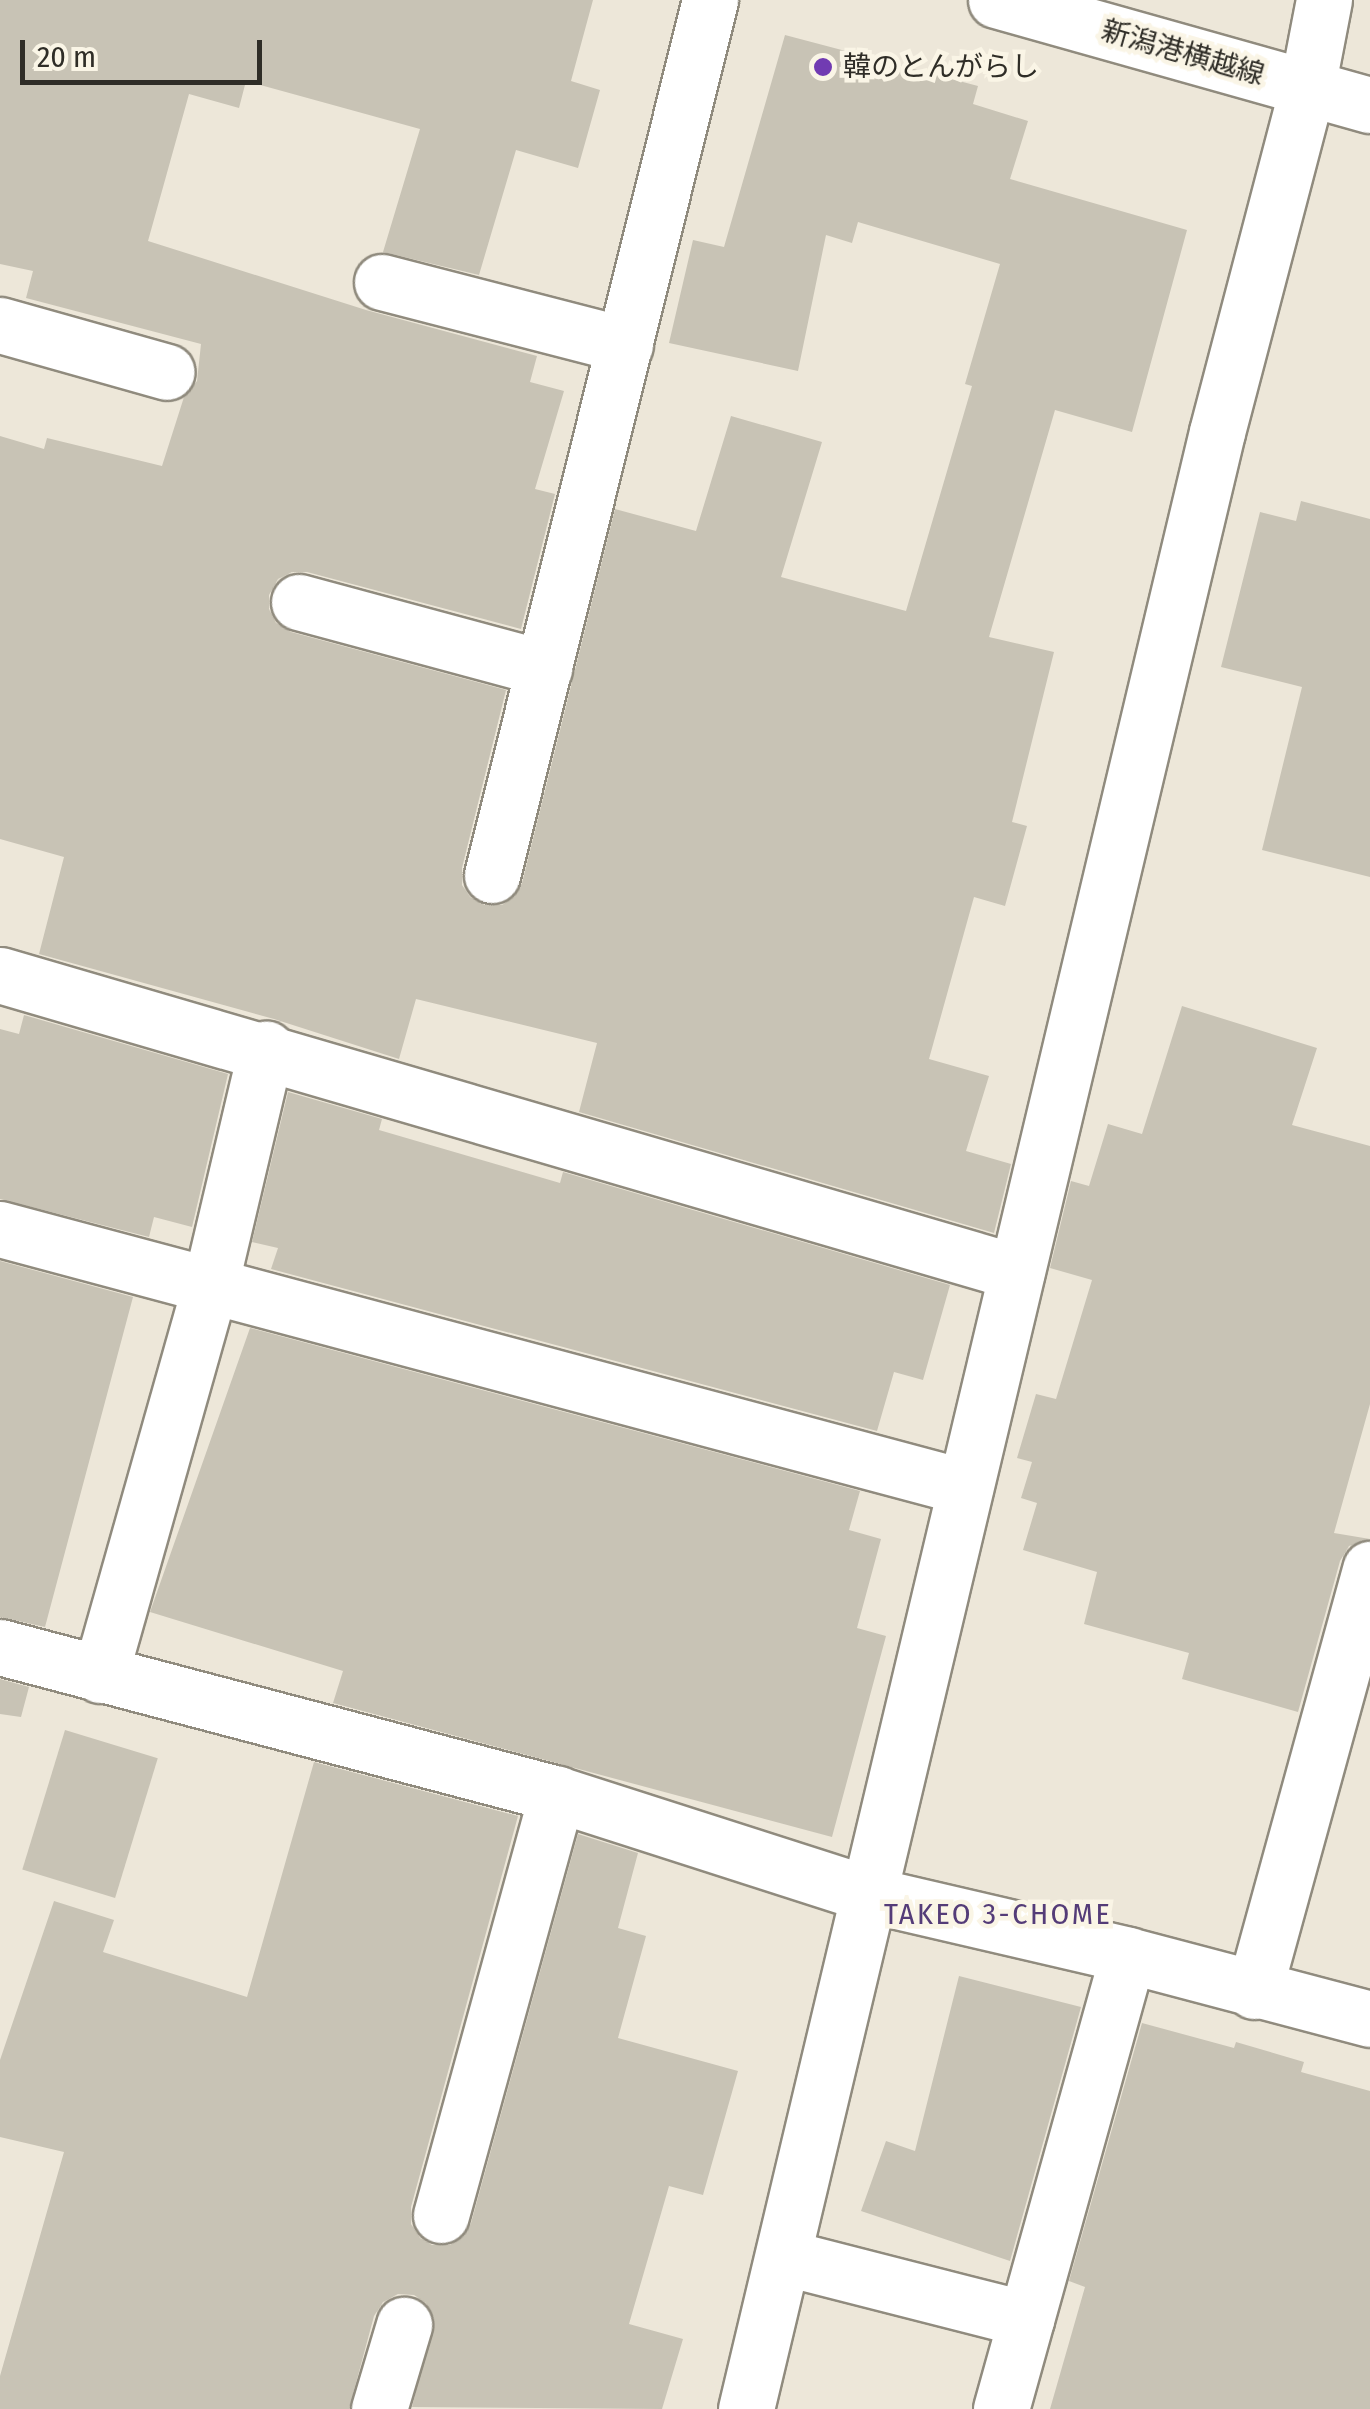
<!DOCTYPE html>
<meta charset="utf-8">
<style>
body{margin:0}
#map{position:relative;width:1370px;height:2409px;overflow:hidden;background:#ede7d9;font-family:"Fira Sans Condensed","Noto Sans JP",sans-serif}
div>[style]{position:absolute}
.building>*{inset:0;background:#c8c3b5;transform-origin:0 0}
.roads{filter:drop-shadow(2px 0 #908b7e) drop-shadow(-2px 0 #908b7e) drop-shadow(0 2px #908b7e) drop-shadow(0 -2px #908b7e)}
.minor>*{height:55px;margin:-27.5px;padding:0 27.5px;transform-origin:27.5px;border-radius:27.5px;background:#fff}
.major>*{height:55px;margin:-27.5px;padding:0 27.5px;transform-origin:27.5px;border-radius:27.5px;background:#fff}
.dots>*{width:28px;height:28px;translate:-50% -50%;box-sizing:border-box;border:5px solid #faf5e6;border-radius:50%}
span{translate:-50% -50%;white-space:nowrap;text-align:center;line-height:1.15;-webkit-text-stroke:9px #faf5e6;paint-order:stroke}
.street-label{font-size:28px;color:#2f2d27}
.poi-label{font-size:28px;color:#2f2d27}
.left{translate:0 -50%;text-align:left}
.neighbourhood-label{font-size:30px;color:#543c78;letter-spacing:2.5px}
.scale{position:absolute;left:20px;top:40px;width:242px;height:45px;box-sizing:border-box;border:5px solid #2f2d27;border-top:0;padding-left:12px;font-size:30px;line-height:35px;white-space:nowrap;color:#2f2d27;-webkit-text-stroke:8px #faf5e6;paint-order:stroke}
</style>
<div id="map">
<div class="building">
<div style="clip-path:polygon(0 0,593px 0,571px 81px,600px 90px,578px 168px,516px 150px,479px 275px,383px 252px,420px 129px,246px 81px,239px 108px,189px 94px,148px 241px,366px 310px,537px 356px,530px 382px,564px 391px,535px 489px,555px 494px,521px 629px,307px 572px,292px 572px,278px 579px,269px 595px,269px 609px,276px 623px,291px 632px,506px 690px,462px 868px,462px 885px,470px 897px,485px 905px,502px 905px,514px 897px,522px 883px,615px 509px,696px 531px,731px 416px,822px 442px,781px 577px,906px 611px,972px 386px,965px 384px,1000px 264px,858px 222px,852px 243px,826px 235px,798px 371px,669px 343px,693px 240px,724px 247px,785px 35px,978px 86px,973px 104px,1028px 121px,1010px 179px,1187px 230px,1132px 432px,1055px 410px,989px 637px,1054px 652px,1012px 822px,1027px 826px,1005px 906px,974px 897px,929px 1059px,989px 1076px,966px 1151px,1011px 1164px,994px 1233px,579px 1112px,597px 1043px,416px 999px,399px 1059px,274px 1019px,39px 954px,64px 857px,0 839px,0 436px,44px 449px,47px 438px,162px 466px,184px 397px,197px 381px,201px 344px,26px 298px,33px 271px,0 264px)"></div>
<div style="clip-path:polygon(1301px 501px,1370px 519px,1370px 877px,1262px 850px,1302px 687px,1221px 667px,1260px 512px,1296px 521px)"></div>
<div style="clip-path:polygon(1182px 1006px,1317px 1048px,1292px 1125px,1370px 1146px,1370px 1404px,1334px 1533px,1370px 1539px,1349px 1546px,1340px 1561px,1298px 1712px,1182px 1679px,1189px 1653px,1084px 1624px,1097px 1572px,1023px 1550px,1037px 1503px,1021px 1498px,1032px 1462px,1017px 1458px,1036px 1394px,1056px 1399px,1092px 1280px,1050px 1268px,1071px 1181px,1089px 1186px,1108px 1124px,1142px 1134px)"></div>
<div style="clip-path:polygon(24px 1015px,228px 1074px,192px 1227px,154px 1217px,149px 1237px,0 1199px,0 1029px,19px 1034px)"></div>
<div style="clip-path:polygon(288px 1092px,382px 1119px,379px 1130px,560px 1183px,563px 1172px,950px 1285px,923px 1380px,894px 1372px,877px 1431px,271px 1269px,278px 1248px,252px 1242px)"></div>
<div style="clip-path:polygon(0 1261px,133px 1297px,45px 1627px,0 1617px)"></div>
<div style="clip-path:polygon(250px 1328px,860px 1491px,849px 1530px,881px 1539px,857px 1628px,886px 1636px,832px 1837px,333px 1703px,343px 1671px,150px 1612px)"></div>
<div style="clip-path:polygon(0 1679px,29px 1687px,21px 1717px,0 1714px)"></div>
<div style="left:65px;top:1730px;width:97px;height:146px;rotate:17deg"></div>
<div style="clip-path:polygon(314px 1762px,518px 1816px,411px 2207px,411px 2224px,420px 2238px,432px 2245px,450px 2245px,464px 2236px,471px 2223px,578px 1834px,638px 1853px,618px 1928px,646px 1936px,618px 2038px,738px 2071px,703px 2195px,669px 2186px,629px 2324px,683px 2339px,662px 2409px,412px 2407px,434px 2319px,426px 2303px,414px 2295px,398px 2294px,383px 2302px,374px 2316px,349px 2409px,0 2409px,0 2376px,64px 2152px,0 2137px,0 2060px,54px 1901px,114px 1920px,103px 1952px,247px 1997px)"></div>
<div style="clip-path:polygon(959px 1976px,1081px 2007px,1010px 2261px,861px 2211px,886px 2141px,915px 2151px)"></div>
<div style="clip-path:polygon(1142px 2023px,1234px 2048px,1236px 2042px,1304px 2062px,1301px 2072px,1370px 2091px,1370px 2409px,1050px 2409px,1085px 2287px,1069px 2281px)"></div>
</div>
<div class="roads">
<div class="minor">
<div style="left:382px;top:282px;width:251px;rotate:14.5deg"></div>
<div style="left:0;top:325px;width:173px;rotate:15.7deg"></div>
<div style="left:299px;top:602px;width:254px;rotate:15.1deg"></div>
<div style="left:492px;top:875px;width:902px;rotate:-76.01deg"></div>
<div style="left:0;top:975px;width:1059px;rotate:16.29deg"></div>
<div style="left:0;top:1229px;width:999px;rotate:14.97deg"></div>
<div style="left:0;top:1647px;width:576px;rotate:14.78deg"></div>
<div style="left:557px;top:1794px;width:330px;rotate:17.8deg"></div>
<div style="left:871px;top:1895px;width:264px;rotate:13.1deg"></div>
<div style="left:1128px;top:1955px;width:250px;rotate:14.8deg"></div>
<div style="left:100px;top:1675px;width:404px;rotate:-74.2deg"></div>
<div style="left:210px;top:1286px;width:244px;rotate:-76.7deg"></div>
<div style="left:1254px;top:1991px;width:438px;rotate:-74.6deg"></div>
<div style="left:441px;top:2215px;width:437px;rotate:-74.6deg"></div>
<div style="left:783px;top:2257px;width:251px;rotate:14.3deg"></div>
<div style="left:379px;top:2409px;width:88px;rotate:-73.4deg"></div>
<div style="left:746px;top:2409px;width:2032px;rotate:-76.6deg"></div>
<div style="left:1217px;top:432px;width:356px;rotate:-75.3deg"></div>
<div style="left:1307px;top:88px;width:90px;rotate:-79.1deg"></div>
<div style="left:1001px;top:2409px;width:471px;rotate:-74.4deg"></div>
</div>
<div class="major">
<div style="left:996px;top:0;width:388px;rotate:15.7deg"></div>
</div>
</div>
<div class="dots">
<div style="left:823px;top:67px;background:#713bb2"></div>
</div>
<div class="street-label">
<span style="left:1183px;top:53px;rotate:16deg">新潟港横越線</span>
</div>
<div class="poi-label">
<span class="left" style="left:843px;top:67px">韓のとんがらし</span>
</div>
<div class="neighbourhood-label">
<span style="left:998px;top:1914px">TAKEO 3-CHOME</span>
</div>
<div class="scale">20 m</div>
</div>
